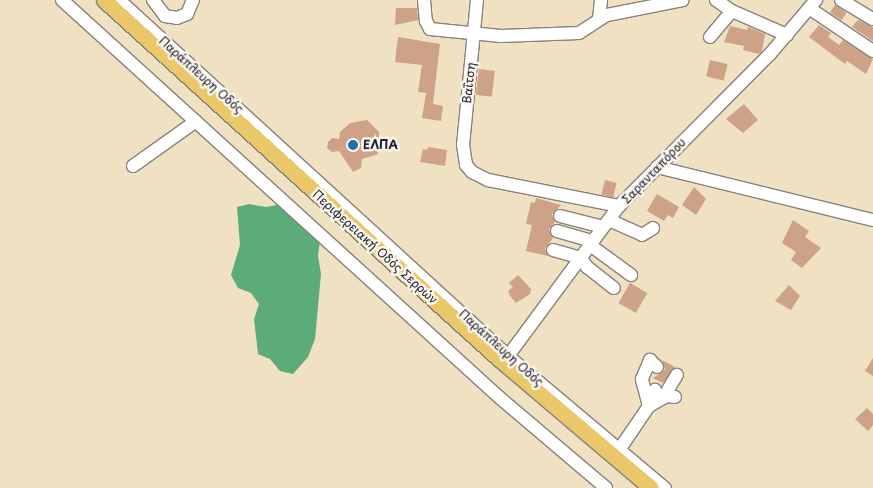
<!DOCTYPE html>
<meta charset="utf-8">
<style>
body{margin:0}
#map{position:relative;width:873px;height:488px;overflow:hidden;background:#efe1c2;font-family:"Playpen Sans",sans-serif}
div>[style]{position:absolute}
.forest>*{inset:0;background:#5bac78}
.building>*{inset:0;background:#cda286;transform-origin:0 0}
.roads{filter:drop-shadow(1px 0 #88827e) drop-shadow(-1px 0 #88827e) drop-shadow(0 1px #88827e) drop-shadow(0 -1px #88827e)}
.minor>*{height:12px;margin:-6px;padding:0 6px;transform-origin:6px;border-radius:6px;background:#fff}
.major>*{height:15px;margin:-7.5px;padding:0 7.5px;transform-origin:7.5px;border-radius:7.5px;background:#eac769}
.dots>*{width:14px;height:14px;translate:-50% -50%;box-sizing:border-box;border:2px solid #fbf7ec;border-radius:50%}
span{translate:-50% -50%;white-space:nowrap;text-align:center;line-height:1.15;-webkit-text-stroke:5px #fbf7ec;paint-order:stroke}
.street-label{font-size:12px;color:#22223b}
.poi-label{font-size:12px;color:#22223b;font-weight:700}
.left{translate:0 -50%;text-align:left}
</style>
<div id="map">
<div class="forest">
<div style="clip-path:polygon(249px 204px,266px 207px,282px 204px,320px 240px,318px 256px,321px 274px,315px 339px,308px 357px,293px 374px,280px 371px,270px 359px,258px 354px,254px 319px,259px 304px,251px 293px,238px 288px,231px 275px,240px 245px,237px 207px)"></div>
</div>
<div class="building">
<div style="left:835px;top:5px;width:14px;height:9px;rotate:34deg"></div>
<div style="clip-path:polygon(396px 8px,417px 8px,418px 20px,395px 25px)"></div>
<div style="clip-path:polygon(858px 20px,873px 27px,873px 41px,852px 27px)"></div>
<div style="clip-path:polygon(819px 25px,831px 33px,828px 37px,839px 45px,843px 40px,873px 59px,866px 74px,847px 61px,845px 64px,809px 37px)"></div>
<div style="clip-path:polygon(730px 26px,747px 30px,748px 27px,765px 34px,762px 51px,759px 54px,743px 50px,744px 46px,724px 42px)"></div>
<div style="clip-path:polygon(398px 37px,440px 44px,433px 104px,443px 106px,441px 121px,422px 118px,426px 93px,418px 92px,422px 65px,395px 62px)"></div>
<div style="left:710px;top:60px;width:18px;height:17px;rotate:13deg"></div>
<div style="left:479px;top:69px;width:16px;height:26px;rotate:7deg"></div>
<div style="clip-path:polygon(744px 104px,758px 120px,743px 133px,726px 119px)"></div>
<div style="clip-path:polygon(367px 120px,379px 132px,378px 154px,362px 159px,361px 168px,353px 172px,339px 151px,332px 152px,327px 148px,328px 142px,332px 138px,339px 139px,340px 132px,350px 123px)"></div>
<div style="clip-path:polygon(428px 147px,447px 150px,445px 166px,420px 162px,423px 149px,427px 150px)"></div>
<div style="left:605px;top:180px;width:12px;height:15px;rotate:14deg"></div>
<div style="clip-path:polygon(694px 187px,706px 199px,696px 215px,682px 205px)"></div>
<div style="clip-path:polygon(657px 194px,679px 207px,673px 218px,668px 215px,664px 221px,647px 211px)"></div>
<div style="clip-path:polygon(536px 198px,561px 205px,552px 214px,555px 222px,549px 229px,553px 238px,545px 248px,548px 256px,526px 251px,532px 225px,526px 224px,531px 202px,535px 203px)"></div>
<div style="clip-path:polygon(793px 220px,809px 231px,805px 237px,821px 248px,802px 268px,791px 260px,796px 252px,782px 243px)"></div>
<div style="clip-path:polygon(518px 275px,531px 289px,530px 294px,516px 303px,510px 296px,508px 291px,513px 287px,509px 283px)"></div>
<div style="left:630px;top:283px;width:20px;height:23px;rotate:30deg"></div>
<div style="clip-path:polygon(789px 285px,800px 296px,791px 310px,775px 301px)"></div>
<div style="clip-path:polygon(873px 358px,873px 376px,865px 371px)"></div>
<div style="clip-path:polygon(662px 360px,675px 367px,663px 383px,653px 378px,665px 370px)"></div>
<div style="clip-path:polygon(867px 408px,873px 414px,873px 425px,868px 431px,855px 419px)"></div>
</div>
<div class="roads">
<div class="minor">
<div style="left:62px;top:0;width:592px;rotate:42.26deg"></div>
<div style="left:500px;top:398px;width:139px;rotate:40.3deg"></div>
<div style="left:119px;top:0;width:527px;rotate:42.46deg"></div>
<div style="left:508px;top:356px;width:205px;rotate:40.1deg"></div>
<div style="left:153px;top:0;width:20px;rotate:53deg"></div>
<div style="left:165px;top:16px;width:12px;rotate:9deg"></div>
<div style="left:177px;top:18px;width:11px;rotate:-22deg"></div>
<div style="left:187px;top:14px;width:15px;rotate:-67deg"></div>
<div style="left:424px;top:0;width:21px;rotate:85deg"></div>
<div style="left:426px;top:21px;width:9px;rotate:63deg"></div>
<div style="left:430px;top:29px;width:71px;rotate:5.6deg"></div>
<div style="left:501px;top:36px;width:78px;rotate:-2.2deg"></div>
<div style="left:579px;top:33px;width:33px;rotate:-33deg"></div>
<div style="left:607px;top:15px;width:77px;rotate:-11.2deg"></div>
<div style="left:477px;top:0;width:146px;rotate:95.5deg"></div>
<div style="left:463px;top:145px;width:20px;rotate:81deg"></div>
<div style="left:466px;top:165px;width:9px;rotate:49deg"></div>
<div style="left:472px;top:172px;width:18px;rotate:27deg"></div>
<div style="left:488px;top:180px;width:134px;rotate:11.2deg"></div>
<div style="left:716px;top:0;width:19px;rotate:35deg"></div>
<div style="left:732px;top:11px;width:60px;rotate:23.6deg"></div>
<div style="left:841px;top:0;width:37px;rotate:31deg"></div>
<div style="left:809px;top:8px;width:77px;rotate:33.9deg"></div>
<div style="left:599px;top:19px;width:19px;rotate:-84deg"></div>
<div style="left:710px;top:37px;width:34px;rotate:-50deg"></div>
<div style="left:133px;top:166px;width:77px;rotate:-35.5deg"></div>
<div style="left:657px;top:167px;width:222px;rotate:13.8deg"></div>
<div style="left:560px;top:216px;width:44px;rotate:14.3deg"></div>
<div style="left:609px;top:220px;width:36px;rotate:24deg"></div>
<div style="left:642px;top:235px;width:13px;rotate:-32deg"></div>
<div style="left:557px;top:231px;width:37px;rotate:16deg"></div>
<div style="left:590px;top:245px;width:51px;rotate:36.2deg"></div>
<div style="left:553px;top:250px;width:29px;rotate:16deg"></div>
<div style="left:581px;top:258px;width:11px;rotate:56deg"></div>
<div style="left:587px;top:267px;width:34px;rotate:38deg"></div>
<div style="left:508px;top:356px;width:187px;rotate:-53.5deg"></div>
<div style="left:619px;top:206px;width:214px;rotate:-45.2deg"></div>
<div style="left:770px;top:54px;width:71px;rotate:-49.6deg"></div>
<div style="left:663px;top:398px;width:27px;rotate:-59deg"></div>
<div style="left:648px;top:403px;width:15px;rotate:-62deg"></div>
<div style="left:649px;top:406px;width:28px;rotate:-105deg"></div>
<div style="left:642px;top:379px;width:21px;rotate:-67deg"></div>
<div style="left:650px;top:360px;width:10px;rotate:45deg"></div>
<div style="left:619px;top:450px;width:53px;rotate:-55.7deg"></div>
<div style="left:649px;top:406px;width:20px;rotate:-30deg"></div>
<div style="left:666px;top:396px;width:9px;rotate:6deg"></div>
</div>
<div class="major">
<div style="left:104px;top:0;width:534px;rotate:42.27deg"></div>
<div style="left:499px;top:359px;width:199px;rotate:40.3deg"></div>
</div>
</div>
<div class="dots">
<div style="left:353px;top:145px;background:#1f6fb2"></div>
</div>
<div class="street-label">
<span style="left:201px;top:75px;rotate:42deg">Παράπλευρη Οδός</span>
<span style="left:469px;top:83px;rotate:-84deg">Βαΐτση</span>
<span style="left:654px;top:171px;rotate:-46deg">Σαρανταπόρου</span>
<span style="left:375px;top:247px;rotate:42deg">Περιφερειακή Οδός Σερρών</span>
<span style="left:501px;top:348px;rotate:42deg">Παράπλευρη Οδός</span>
</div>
<div class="poi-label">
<span class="left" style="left:363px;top:145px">ΕΛΠΑ</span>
</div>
</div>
